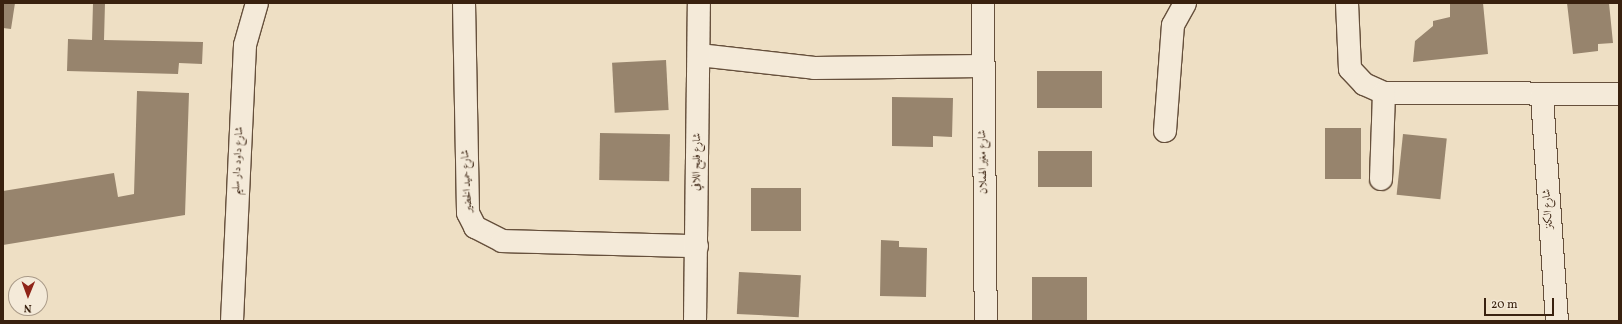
<!DOCTYPE html>
<meta charset="utf-8">
<style>
body{margin:0}
#map{position:relative;width:1622px;height:324px;overflow:hidden;background:#eedfc4;font-family:Vollkorn,Amiri,serif}
div>[style]{position:absolute}
.building>*{inset:0;background:#97846d;transform-origin:0 0}
.roads{filter:drop-shadow(1px 0 #66503c) drop-shadow(-1px 0 #66503c) drop-shadow(0 1px #66503c) drop-shadow(0 -1px #66503c)}
.minor>*{height:22px;margin:-11px;padding:0 11px;transform-origin:11px;border-radius:11px;background:#f4ead9}
span{translate:-50% -50%;white-space:nowrap;text-align:center;line-height:1.15;-webkit-text-stroke:4px #f4ead9;paint-order:stroke}
.street-label{font-size:11px;color:#39210f}
.frame{position:absolute;inset:0;border:4px solid #39210f;pointer-events:none}
.north{position:absolute;left:8px;top:276px;width:40px;height:40px;box-sizing:border-box;background:#f4ead9;border:1px solid #a99a88;border-radius:50%;rotate:181deg;font-size:11px;font-weight:700;line-height:16px;text-align:center;color:#39210f}
.north::after{content:'';display:block;margin:auto;width:14px;height:18px;background:#8f2418;clip-path:polygon(50% 0,100% 100%,50% 72%,0 100%)}
.scale{position:absolute;left:1484px;top:298px;width:70px;height:18px;box-sizing:border-box;border:2px solid #39210f;border-top:0;padding-left:5px;font-size:12px;line-height:14px;white-space:nowrap;color:#39210f;-webkit-text-stroke:3px #f4ead9;paint-order:stroke}
</style>
<div id="map">
<div class="building">
<div style="clip-path:polygon(3px 3px,15px 3px,11px 29px,3px 28px)"></div>
<div style="clip-path:polygon(93px 3px,105px 3px,104px 40px,203px 42px,202px 64px,179px 63px,178px 74px,67px 71px,68px 39px,92px 40px)"></div>
<div style="clip-path:polygon(1450px 3px,1483px 3px,1488px 54px,1413px 62px,1415px 41px,1433px 26px,1433px 21px,1450px 17px)"></div>
<div style="clip-path:polygon(1567px 3px,1609px 3px,1613px 43px,1598px 44px,1598px 51px,1573px 54px)"></div>
<div style="left:666px;top:60px;width:50px;height:54px;rotate:87deg"></div>
<div style="left:1037px;top:71px;width:65px;height:37px"></div>
<div style="clip-path:polygon(137px 91px,189px 93px,185px 215px,3px 245px,3px 191px,114px 173px,118px 197px,134px 194px)"></div>
<div style="clip-path:polygon(892px 97px,953px 98px,952px 137px,933px 136px,933px 147px,892px 146px)"></div>
<div style="left:1325px;top:128px;width:36px;height:51px"></div>
<div style="left:600px;top:133px;width:70px;height:47px;rotate:1deg"></div>
<div style="left:1403px;top:134px;width:44px;height:61px;rotate:6deg"></div>
<div style="left:1038px;top:151px;width:54px;height:36px"></div>
<div style="left:751px;top:188px;width:50px;height:43px"></div>
<div style="clip-path:polygon(881px 240px,899px 241px,899px 247px,927px 248px,926px 297px,880px 296px)"></div>
<div style="left:739px;top:272px;width:62px;height:42px;rotate:3deg"></div>
<div style="left:1032px;top:277px;width:55px;height:44px"></div>
</div>
<div class="roads">
<div class="minor">
<div style="left:464px;top:3px;width:210px;rotate:88.9deg"></div>
<div style="left:468px;top:213px;width:16px;rotate:63deg"></div>
<div style="left:475px;top:227px;width:30px;rotate:27deg"></div>
<div style="left:502px;top:241px;width:195px;rotate:1.5deg"></div>
<div style="left:983px;top:3px;width:318px;rotate:89.5deg"></div>
<div style="left:1347px;top:3px;width:66px;rotate:87.4deg"></div>
<div style="left:1350px;top:69px;width:21px;rotate:47deg"></div>
<div style="left:1364px;top:84px;width:22px;rotate:24deg"></div>
<div style="left:1384px;top:93px;width:235px;rotate:0.2deg"></div>
<div style="left:699px;top:55px;width:116px;rotate:6.4deg"></div>
<div style="left:814px;top:68px;width:169px;rotate:-0.7deg"></div>
<div style="left:1542px;top:96px;width:225px;rotate:86.2deg"></div>
<div style="left:1165px;top:131px;width:106px;rotate:-85.7deg"></div>
<div style="left:1173px;top:25px;width:25px;rotate:-61deg"></div>
<div style="left:1381px;top:179px;width:86px;rotate:-88deg"></div>
<div style="left:232px;top:321px;width:276px;rotate:-87.3deg"></div>
<div style="left:245px;top:45px;width:44px;rotate:-74.1deg"></div>
<div style="left:695px;top:321px;width:318px;rotate:-89.3deg"></div>
</div>
</div>
<div class="street-label">
<span style="left:239px;top:161px;rotate:-87deg">شارع داود دار سليم</span>
<span style="left:698px;top:162px;rotate:-89deg">شارع فليح اللافي</span>
<span style="left:984px;top:162px;rotate:-91deg">شارع مغير الهملان</span>
<span style="left:468px;top:181px;rotate:-93deg">شارع حميد الخضير</span>
<span style="left:1549px;top:209px;rotate:-94deg">شارع الكنز</span>
</div>
<div class="frame"></div>
<div class="north">N</div>
<div class="scale">20 m</div>
</div>
